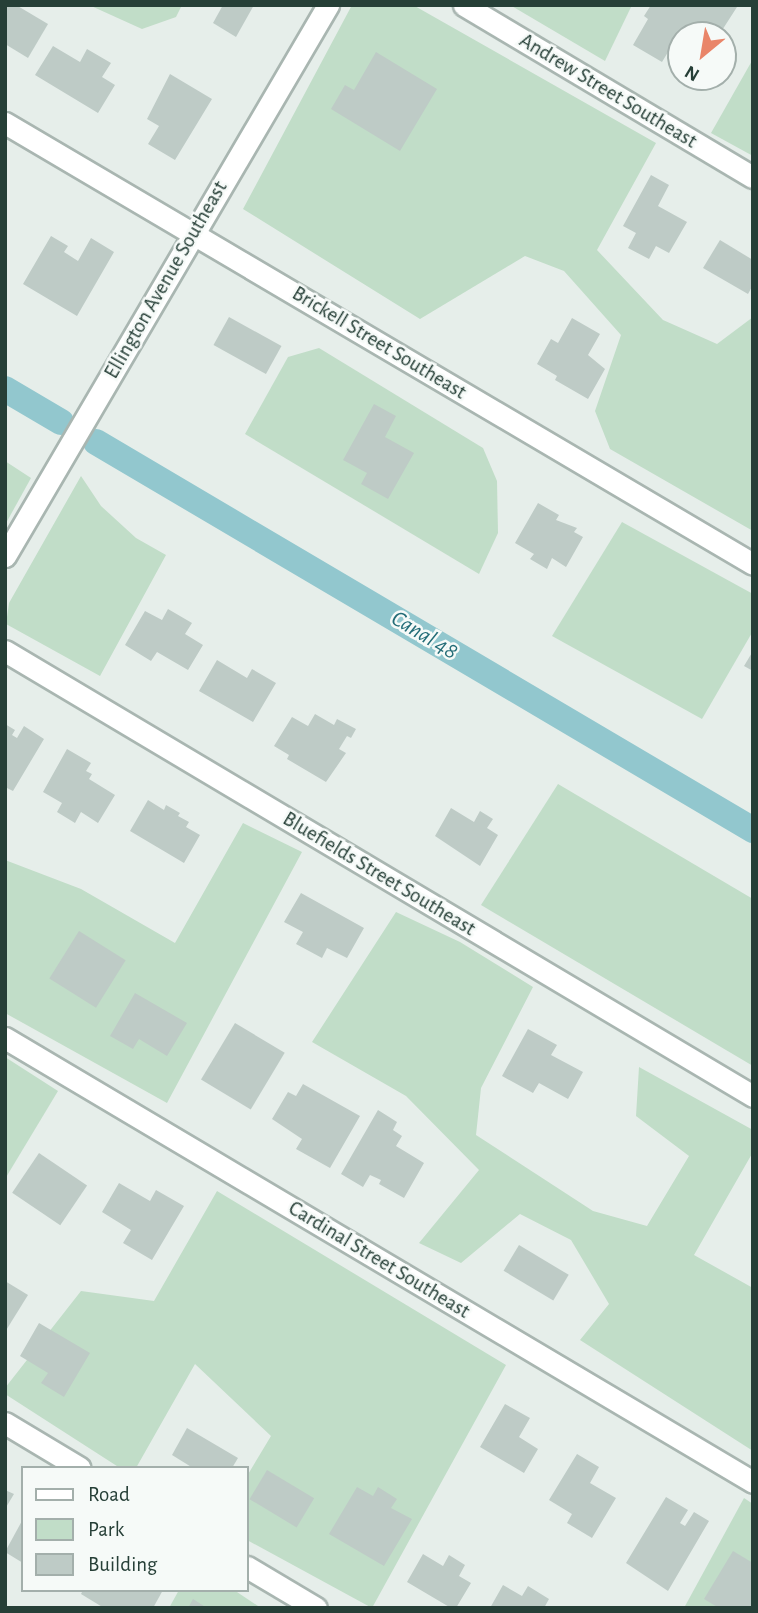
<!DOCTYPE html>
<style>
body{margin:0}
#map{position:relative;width:758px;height:1613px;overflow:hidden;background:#e6eeea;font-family:"Alegreya Sans",sans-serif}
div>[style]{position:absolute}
.green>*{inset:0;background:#c1ddc8}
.canal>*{height:26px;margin:-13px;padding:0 13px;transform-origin:13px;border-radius:13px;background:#92c7ce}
.building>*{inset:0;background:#becbc6;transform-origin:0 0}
.roads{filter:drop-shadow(2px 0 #a9b6b1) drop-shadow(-2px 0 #a9b6b1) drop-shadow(0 2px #a9b6b1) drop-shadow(0 -2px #a9b6b1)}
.street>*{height:21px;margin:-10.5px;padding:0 10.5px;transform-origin:10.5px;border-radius:10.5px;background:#fff}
span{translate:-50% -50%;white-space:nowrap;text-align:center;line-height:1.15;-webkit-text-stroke:5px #f6faf8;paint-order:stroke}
.street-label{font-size:21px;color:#263f37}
.water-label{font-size:23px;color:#236c77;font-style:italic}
.frame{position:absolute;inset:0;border:7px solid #263f37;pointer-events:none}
.legend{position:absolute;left:21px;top:1466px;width:228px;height:126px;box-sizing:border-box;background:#f6faf8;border:2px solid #a3afab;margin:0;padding:9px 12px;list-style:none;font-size:21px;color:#263f37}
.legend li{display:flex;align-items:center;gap:14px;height:35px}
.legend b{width:35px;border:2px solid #a3afab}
.north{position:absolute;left:667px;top:21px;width:70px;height:70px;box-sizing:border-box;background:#f6faf8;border:2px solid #a3afab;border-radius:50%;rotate:210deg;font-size:19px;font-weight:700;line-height:28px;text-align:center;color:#263f37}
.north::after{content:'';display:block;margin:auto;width:24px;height:32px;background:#e98569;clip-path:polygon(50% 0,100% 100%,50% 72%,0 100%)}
</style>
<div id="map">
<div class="green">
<div style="clip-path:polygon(89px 5px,182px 5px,176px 17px,142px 29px)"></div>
<div style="clip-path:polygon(352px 5px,413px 5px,656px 143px,597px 250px,663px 320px,717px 344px,753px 317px,753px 531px,610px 449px,595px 411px,621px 335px,564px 271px,525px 256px,420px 319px,243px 209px)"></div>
<div style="clip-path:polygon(510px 5px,632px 5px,605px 61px)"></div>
<div style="clip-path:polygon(753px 59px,753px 156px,711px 133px)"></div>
<div style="clip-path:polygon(319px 348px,483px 448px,497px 481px,498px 533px,479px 574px,245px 434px,288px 357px)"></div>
<div style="clip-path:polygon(5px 461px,31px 478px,5px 525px)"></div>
<div style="clip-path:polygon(81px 476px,101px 506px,136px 538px,166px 555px,100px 676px,6px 624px,9px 603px)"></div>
<div style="clip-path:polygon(622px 522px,753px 594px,753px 631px,702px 719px,552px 636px)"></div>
<div style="clip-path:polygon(558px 784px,753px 899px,753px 1066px,481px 905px)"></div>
<div style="clip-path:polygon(243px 823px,302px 852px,167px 1103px,5px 1013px,5px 860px,81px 889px,175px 943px)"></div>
<div style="clip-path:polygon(396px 912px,460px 942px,533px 987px,481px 1088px,476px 1135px,593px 1211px,647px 1226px,689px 1156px,636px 1116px,639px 1067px,753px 1130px,753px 1152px,694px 1255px,753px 1288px,753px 1451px,580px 1340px,609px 1304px,571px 1240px,520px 1214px,461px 1263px,419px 1243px,479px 1170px,406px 1096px,312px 1042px)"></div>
<div style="clip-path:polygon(5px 1057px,58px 1091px,5px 1179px)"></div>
<div style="clip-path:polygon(217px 1191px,506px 1365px,372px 1608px,247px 1540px,247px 1476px,271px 1436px,195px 1364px,136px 1468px,120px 1468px,5px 1394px,5px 1388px,81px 1291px,154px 1301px)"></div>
<div style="clip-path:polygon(744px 1498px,753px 1504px,753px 1608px,684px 1608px)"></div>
<div style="clip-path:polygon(179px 1590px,234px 1590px,261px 1608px,169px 1608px)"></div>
</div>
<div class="canal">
<div style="left:5px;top:389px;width:65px;rotate:30.5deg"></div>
<div style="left:96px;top:442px;width:763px;rotate:30.56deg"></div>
</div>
<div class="building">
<div style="clip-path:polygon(5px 5px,16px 5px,48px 24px,28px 58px,5px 44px)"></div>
<div style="clip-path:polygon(223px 5px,254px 5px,236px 37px,213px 23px)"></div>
<div style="clip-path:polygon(651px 5px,734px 5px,737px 7px,719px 35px,681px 35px,681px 42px,676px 39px,662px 62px,633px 45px,648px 19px,644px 16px)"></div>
<div style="clip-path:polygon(53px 46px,80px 62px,87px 49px,111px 63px,102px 77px,115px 85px,98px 113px,35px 75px)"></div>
<div style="clip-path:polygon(376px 52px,437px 89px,400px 151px,331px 109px,345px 85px,354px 90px)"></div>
<div style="clip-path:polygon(170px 74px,212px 99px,175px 160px,148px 144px,159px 126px,147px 119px)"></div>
<div style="clip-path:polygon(651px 175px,669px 185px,658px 206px,687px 222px,669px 253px,656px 246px,649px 259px,628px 248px,636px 233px,623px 226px)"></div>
<div style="clip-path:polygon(51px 236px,68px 246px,64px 252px,78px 261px,91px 238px,114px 252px,77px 316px,23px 284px)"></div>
<div style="clip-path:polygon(720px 240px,753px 260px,753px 285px,748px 294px,703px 268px)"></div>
<div style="left:229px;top:317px;width:60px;height:32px;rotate:29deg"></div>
<div style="clip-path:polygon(572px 318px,600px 334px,588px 355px,605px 369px,588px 399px,555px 380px,557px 376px,537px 364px,551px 339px,558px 343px)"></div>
<div style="clip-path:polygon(374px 404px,396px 416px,385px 437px,414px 453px,388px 499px,361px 484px,367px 473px,343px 460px)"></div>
<div style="clip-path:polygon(538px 503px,559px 515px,556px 520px,577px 528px,574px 532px,583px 537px,566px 567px,552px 558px,547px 569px,530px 559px,534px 554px,515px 543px)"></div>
<div style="clip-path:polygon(168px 609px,192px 623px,185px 634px,203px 645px,188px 670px,157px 652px,151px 661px,125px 645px,145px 611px,162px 620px)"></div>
<div style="clip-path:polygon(753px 651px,753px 671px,744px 666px)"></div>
<div style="clip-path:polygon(217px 660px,247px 678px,252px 669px,276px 683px,253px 722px,199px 691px)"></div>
<div style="clip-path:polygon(315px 714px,334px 725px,337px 719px,356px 729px,351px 738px,347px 736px,339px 749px,346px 753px,326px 782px,287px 759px,289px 755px,274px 746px,292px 717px,308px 726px)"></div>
<div style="clip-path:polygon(5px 724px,15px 730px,12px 735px,17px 738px,24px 726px,44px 739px,13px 791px,5px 787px)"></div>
<div style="clip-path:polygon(67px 749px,91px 763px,86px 771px,92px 774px,89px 779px,115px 795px,98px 823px,81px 812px,75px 823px,57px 812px,62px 803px,43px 792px)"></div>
<div style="clip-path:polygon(148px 800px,164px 810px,166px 805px,180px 813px,178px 816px,189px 822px,186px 827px,200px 835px,184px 863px,130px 831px)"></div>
<div style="clip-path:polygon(451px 808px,474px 822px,480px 811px,493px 819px,487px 828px,498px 835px,480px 866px,435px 836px)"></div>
<div style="clip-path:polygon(301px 893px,364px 928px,347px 958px,327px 948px,322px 958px,296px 944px,303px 932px,284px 922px)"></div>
<div style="left:79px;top:931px;width:55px;height:56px;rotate:32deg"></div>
<div style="clip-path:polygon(135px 993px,187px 1023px,167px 1056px,139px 1039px,133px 1049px,110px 1036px)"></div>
<div style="left:235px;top:1023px;width:58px;height:66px;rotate:31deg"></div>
<div style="clip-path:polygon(528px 1029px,557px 1045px,551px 1055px,583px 1072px,568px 1099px,539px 1083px,533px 1093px,502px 1076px)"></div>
<div style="clip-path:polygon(303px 1084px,360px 1116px,330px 1168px,296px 1149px,302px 1139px,272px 1119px,288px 1092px,296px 1096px)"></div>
<div style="clip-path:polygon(378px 1110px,397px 1122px,393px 1130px,402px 1136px,396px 1146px,424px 1163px,404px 1198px,379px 1184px,381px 1180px,370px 1175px,363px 1187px,341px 1174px)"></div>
<div style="left:39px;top:1153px;width:58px;height:48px;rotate:34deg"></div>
<div style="clip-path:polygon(119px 1183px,150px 1201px,156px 1190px,184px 1206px,152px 1260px,123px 1243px,131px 1230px,102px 1212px)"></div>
<div style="left:519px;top:1245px;width:58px;height:30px;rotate:31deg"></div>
<div style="clip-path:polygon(5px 1281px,28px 1295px,5px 1332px)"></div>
<div style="clip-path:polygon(39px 1323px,90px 1353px,64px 1397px,41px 1383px,48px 1373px,20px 1356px)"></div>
<div style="clip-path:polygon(505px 1404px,530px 1418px,519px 1437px,538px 1449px,524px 1473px,480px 1447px)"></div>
<div style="clip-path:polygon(187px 1428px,238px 1458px,232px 1468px,193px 1468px,172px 1455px)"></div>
<div style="clip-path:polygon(577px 1454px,599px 1467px,590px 1483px,616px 1498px,592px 1538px,567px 1523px,572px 1514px,549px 1500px)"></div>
<div style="left:267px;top:1470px;width:55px;height:34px;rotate:31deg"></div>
<div style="clip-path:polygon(357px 1487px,373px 1496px,378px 1487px,397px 1499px,391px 1508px,412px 1519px,384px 1566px,329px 1534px)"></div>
<div style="clip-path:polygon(5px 1490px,14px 1494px,5px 1509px)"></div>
<div style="clip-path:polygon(666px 1497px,688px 1510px,680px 1523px,685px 1526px,694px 1512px,709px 1521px,668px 1591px,626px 1563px)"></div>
<div style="clip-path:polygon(23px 1519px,23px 1563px,5px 1552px)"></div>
<div style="clip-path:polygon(733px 1551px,753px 1563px,753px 1608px,719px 1608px,704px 1599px)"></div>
<div style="clip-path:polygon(423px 1554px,443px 1566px,449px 1555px,465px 1565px,459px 1576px,471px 1583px,456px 1608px,451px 1608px,407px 1582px)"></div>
<div style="clip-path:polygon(503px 1585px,522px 1596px,528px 1586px,549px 1599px,544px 1608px,490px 1608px)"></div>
<div style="clip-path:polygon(83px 1590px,163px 1590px,153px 1608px,104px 1608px,81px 1594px)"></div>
<div style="clip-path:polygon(193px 1599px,207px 1608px,188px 1608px)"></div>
</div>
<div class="roads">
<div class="street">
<div style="left:464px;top:5px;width:336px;rotate:30.8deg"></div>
<div style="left:5px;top:123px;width:868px;rotate:30.52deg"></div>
<div style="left:5px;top:556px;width:639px;rotate:-59.62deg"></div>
<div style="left:5px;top:651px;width:870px;rotate:30.75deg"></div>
<div style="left:5px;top:1038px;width:870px;rotate:30.69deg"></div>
<div style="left:5px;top:1423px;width:87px;rotate:31deg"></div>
<div style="left:247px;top:1567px;width:80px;rotate:30.7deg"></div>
</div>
</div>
<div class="street-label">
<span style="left:608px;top:91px;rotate:31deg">Andrew Street Southeast</span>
<span style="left:166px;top:280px;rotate:-60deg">Ellington Avenue Southeast</span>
<span style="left:379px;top:343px;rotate:31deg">Brickell Street Southeast</span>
<span style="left:379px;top:874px;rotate:31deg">Bluefields Street Southeast</span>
<span style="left:379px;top:1260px;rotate:31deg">Cardinal Street Southeast</span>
</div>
<div class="water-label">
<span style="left:424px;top:636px;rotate:31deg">Canal 48</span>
</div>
<div class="frame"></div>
<ul class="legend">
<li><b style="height:9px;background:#fff"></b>Road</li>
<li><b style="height:19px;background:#c1ddc8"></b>Park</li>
<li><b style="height:19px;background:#becbc6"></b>Building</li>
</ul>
<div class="north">N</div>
</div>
